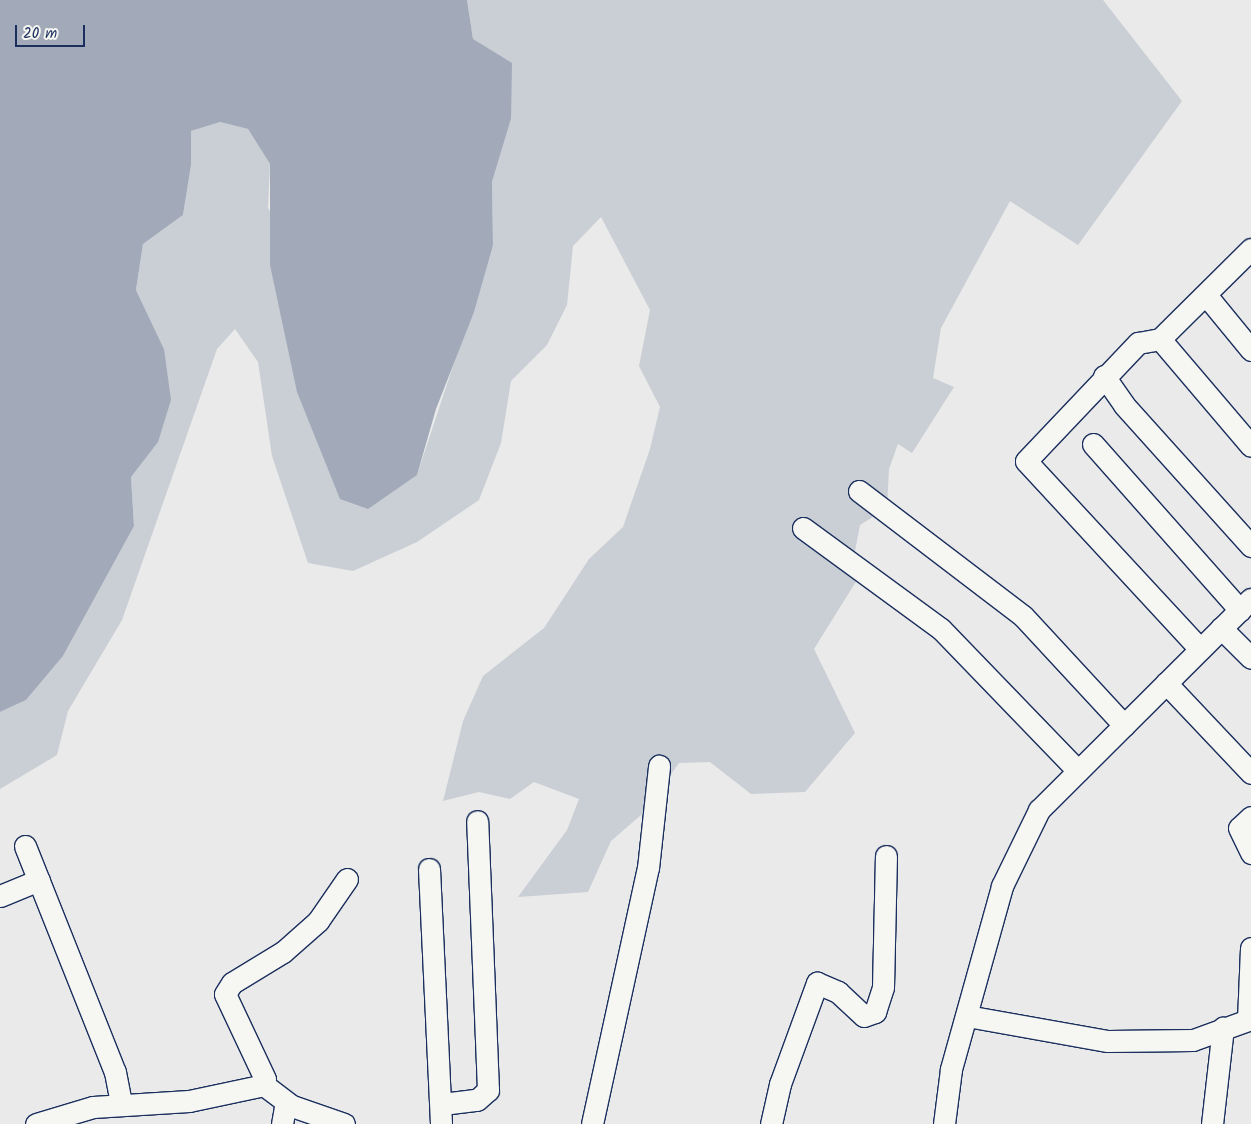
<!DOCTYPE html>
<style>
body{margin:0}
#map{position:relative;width:1251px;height:1124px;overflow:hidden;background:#e9eae9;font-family:Kalam,sans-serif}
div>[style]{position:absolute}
.green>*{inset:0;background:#caced5}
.water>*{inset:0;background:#a2aaba}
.roads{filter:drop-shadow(1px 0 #1b2f5e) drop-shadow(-1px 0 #1b2f5e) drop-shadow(0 1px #1b2f5e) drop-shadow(0 -1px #1b2f5e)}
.minor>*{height:21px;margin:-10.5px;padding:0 10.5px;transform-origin:10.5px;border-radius:10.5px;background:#f6f6f2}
span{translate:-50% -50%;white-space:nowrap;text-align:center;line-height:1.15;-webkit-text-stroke:4px #f6f6f2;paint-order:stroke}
.scale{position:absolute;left:15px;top:25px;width:70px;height:22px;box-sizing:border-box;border:2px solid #1b2f5e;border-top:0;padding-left:6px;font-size:15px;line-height:18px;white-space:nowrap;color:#1b2f5e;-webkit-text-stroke:4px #f6f6f2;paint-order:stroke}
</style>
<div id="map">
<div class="green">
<div style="clip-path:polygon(467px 0,1103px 0,1182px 101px,1078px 245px,1010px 201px,941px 328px,933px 378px,954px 387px,912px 453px,898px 444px,889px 469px,887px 508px,860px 525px,855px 551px,857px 580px,814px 649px,855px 733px,805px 792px,751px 794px,710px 762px,679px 763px,641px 815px,611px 841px,588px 892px,518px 897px,567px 830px,579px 799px,534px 782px,510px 799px,479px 792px,443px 801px,463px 721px,483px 676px,544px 628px,589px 559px,623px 527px,650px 449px,660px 407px,639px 366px,650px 310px,601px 217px,573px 246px,567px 305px,547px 345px,511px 381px,501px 443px,479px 500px,417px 542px,353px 571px,308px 563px,272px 456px,258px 362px,235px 329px,217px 349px,122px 620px,68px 711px,57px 755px,0 789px,0 712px,26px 700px,63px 656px,134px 526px,131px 477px,157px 442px,164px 349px,136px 290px,143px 244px,183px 215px,191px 165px,191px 131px,220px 122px,248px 129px,270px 164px,268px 208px,417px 475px,493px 245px,492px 182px,511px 119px,473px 39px)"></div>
</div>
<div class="water">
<div style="clip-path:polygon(0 0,467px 0,473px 39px,512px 63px,511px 119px,492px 182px,493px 245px,474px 312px,436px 409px,417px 475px,368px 509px,340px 499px,297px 392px,270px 265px,270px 164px,248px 129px,220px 122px,191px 131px,191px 165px,183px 215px,143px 244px,136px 290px,164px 349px,171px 400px,158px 442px,131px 477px,134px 526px,63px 656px,26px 700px,0 712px)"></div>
</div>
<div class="roads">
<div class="minor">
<div style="left:1206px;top:295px;width:71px;rotate:50.7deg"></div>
<div style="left:1160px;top:339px;width:140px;rotate:49.6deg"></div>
<div style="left:1104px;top:376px;width:35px;rotate:55deg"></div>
<div style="left:1124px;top:405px;width:190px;rotate:48deg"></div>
<div style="left:1093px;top:444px;width:222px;rotate:48.5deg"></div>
<div style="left:859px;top:491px;width:206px;rotate:37.3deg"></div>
<div style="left:1023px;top:616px;width:149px;rotate:47.2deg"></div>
<div style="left:803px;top:528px;width:171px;rotate:36.2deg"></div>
<div style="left:941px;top:629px;width:197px;rotate:46deg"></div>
<div style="left:1221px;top:628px;width:42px;rotate:45deg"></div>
<div style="left:1200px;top:649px;width:256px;rotate:-132.8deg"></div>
<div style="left:1026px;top:461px;width:163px;rotate:-46.5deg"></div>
<div style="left:1138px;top:343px;width:22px;rotate:-10deg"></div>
<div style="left:1160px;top:339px;width:128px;rotate:-44.7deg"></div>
<div style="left:1166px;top:683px;width:124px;rotate:46.6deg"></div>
<div style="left:1251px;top:817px;width:16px;rotate:137deg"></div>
<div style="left:1239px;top:828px;width:28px;rotate:64deg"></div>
<div style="left:25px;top:846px;width:243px;rotate:68.3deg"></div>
<div style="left:115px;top:1072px;width:33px;rotate:79deg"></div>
<div style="left:429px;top:869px;width:255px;rotate:87.3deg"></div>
<div style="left:0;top:896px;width:42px;rotate:-22.3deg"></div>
<div style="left:967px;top:1016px;width:143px;rotate:10.1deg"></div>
<div style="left:1108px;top:1041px;width:85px;rotate:-0.7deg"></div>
<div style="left:1193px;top:1040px;width:62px;rotate:-19.9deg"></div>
<div style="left:1248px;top:1020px;width:72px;rotate:-87.6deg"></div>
<div style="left:264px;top:1085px;width:35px;rotate:37deg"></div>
<div style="left:292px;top:1106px;width:55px;rotate:19.1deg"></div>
<div style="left:442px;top:1104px;width:35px;rotate:-7deg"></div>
<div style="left:477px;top:1100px;width:15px;rotate:-42deg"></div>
<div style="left:488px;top:1090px;width:269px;rotate:-92.3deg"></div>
<div style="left:36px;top:1124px;width:59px;rotate:-16.6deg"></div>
<div style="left:93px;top:1107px;width:96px;rotate:-3.6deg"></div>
<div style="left:189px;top:1101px;width:77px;rotate:-12deg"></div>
<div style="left:264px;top:1085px;width:6px;rotate:-81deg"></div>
<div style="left:265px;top:1079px;width:94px;rotate:-115.2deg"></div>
<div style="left:225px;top:994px;width:13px;rotate:-58deg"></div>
<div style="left:232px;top:983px;width:60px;rotate:-31.3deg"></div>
<div style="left:283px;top:952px;width:47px;rotate:-41.5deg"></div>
<div style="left:318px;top:921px;width:51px;rotate:-55.4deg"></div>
<div style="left:282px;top:1124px;width:22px;rotate:-80deg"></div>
<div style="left:592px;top:1124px;width:262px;rotate:-77.7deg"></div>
<div style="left:648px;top:868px;width:103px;rotate:-83.8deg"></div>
<div style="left:771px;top:1124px;width:41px;rotate:-77.3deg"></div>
<div style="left:780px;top:1084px;width:108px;rotate:-69.9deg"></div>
<div style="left:817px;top:983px;width:23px;rotate:23deg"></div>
<div style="left:838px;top:992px;width:35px;rotate:43deg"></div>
<div style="left:864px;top:1016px;width:12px;rotate:-20deg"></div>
<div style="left:875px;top:1012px;width:26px;rotate:-72deg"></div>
<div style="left:883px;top:987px;width:131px;rotate:-88.7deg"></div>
<div style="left:944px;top:1124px;width:55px;rotate:-82.7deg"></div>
<div style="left:951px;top:1069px;width:190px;rotate:-74.4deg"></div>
<div style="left:1002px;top:886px;width:85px;rotate:-64deg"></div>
<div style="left:1039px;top:810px;width:299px;rotate:-44.9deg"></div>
<div style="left:1212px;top:1124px;width:97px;rotate:-83.5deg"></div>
</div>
</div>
<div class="scale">20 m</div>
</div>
